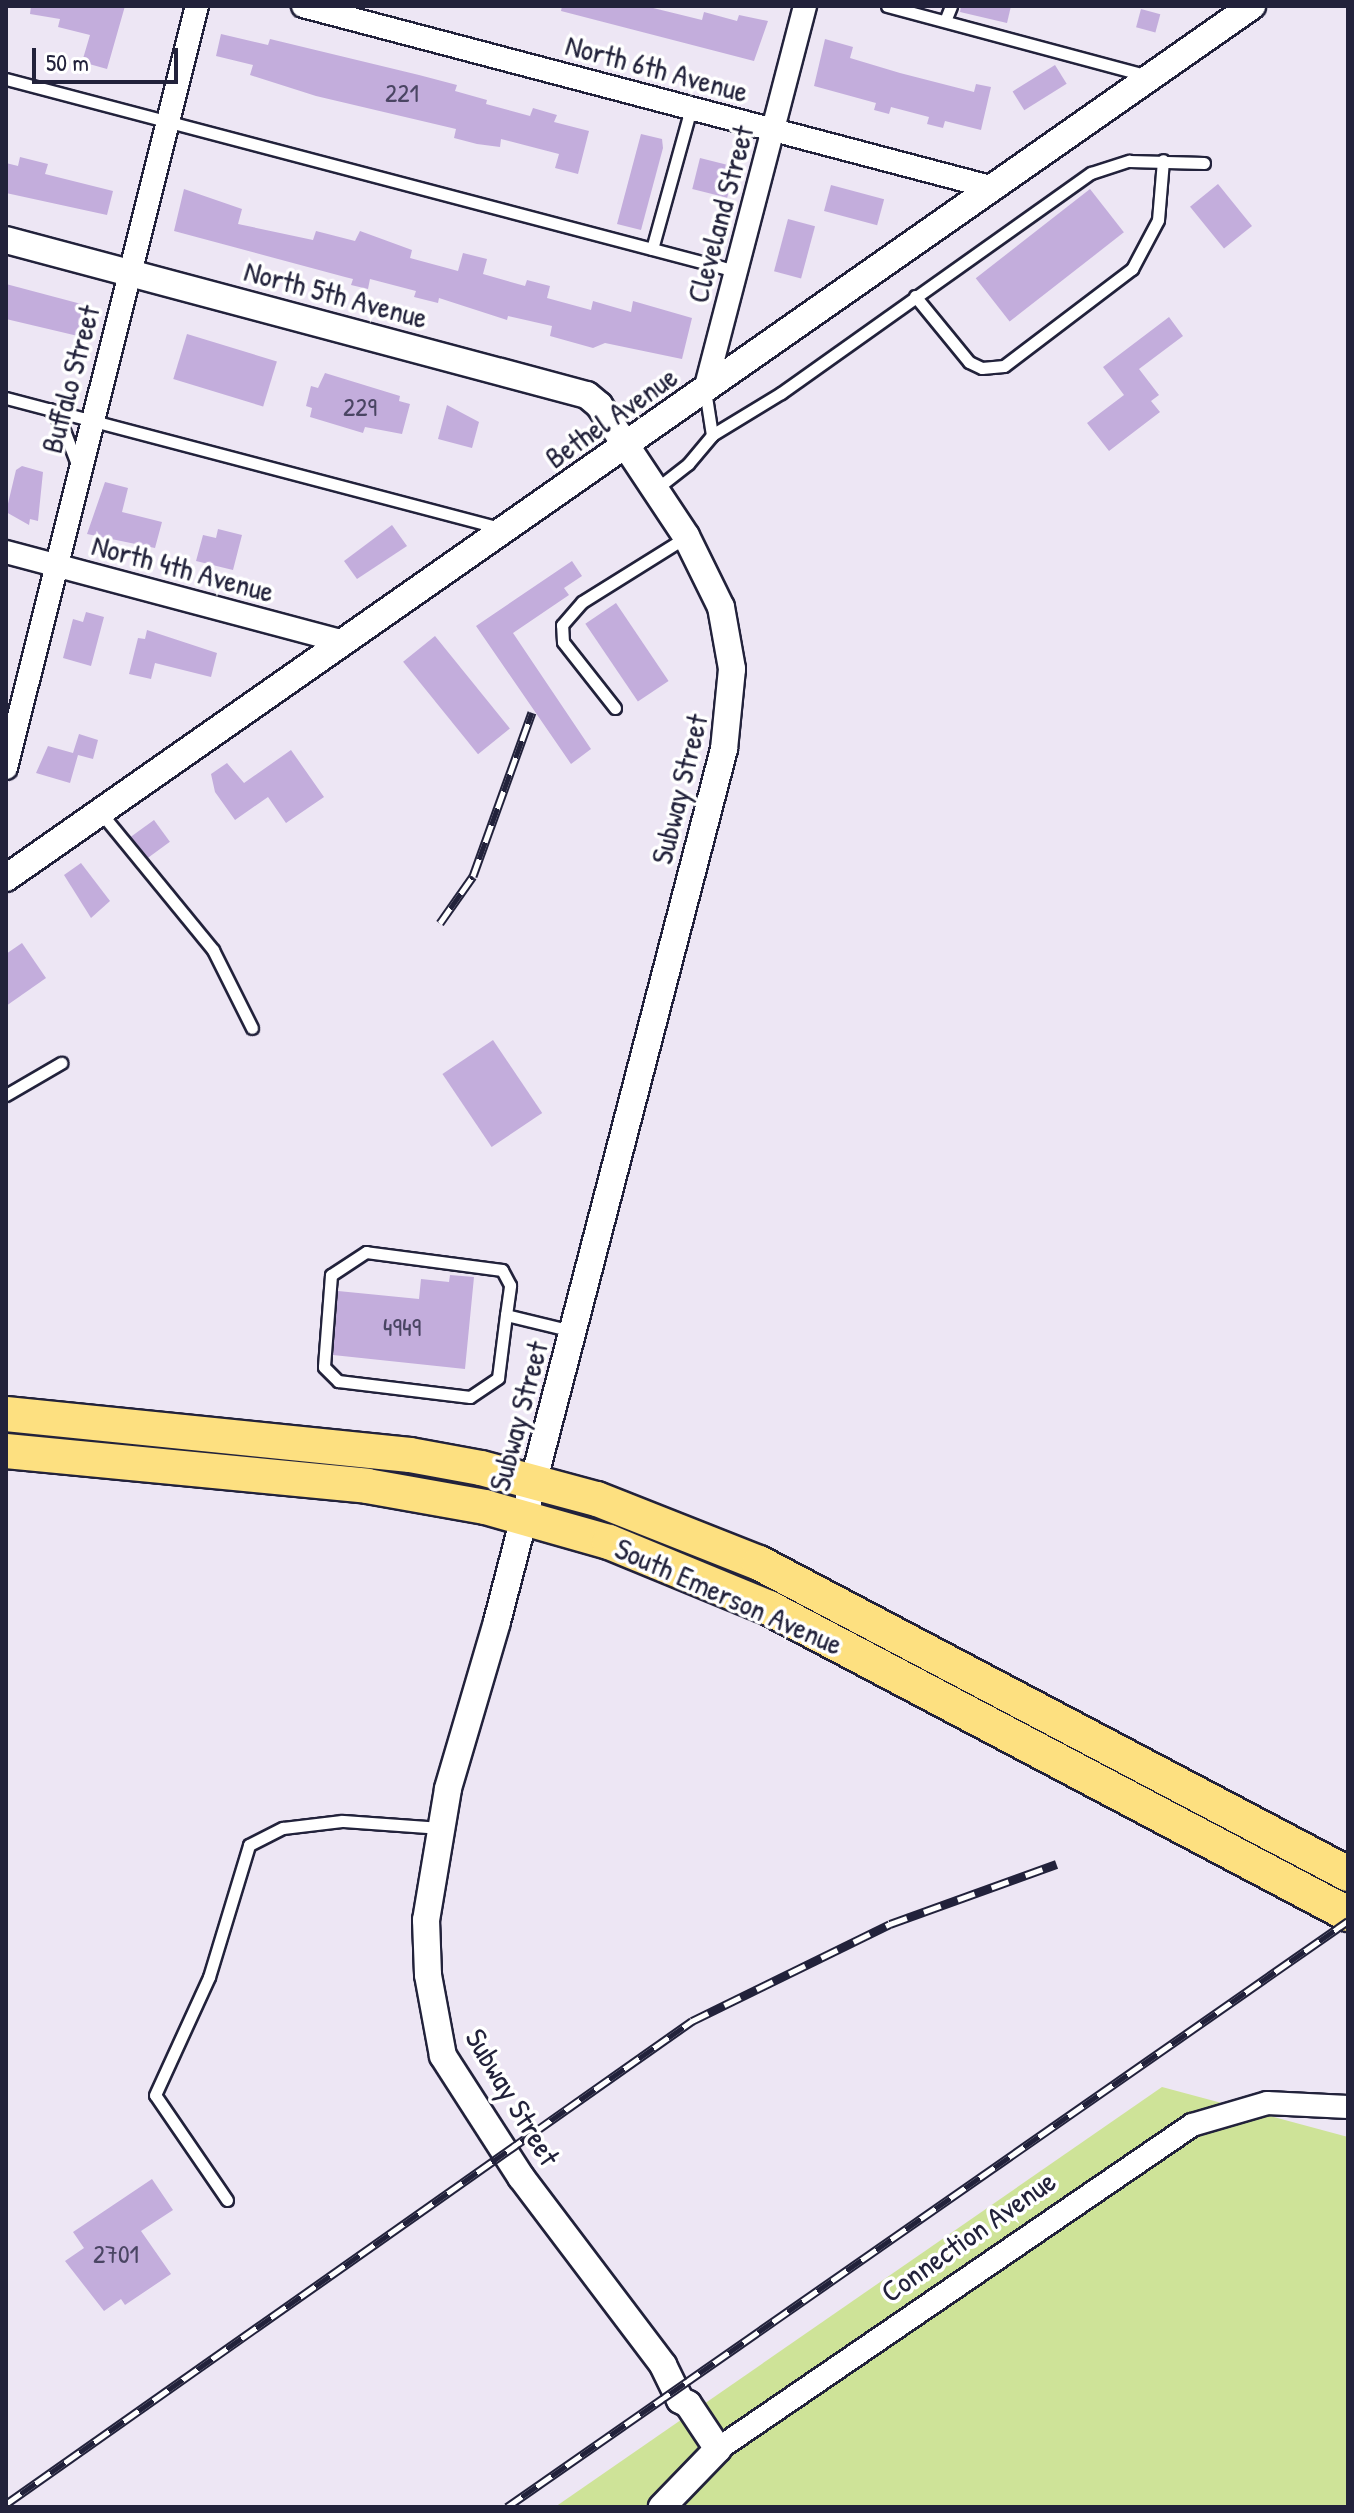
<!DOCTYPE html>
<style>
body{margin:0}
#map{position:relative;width:1354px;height:2513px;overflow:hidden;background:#ede6f4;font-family:"Patrick Hand",sans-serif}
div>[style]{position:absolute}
.green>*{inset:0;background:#cee398}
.building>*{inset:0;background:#c3addc;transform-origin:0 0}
.roads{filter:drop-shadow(2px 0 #22223b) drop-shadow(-2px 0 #22223b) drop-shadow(0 2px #22223b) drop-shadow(0 -2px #22223b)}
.service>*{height:11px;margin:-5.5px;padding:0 5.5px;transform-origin:5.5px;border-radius:5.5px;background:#fff}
.minor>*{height:22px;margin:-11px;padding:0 11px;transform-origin:11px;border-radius:11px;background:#fff}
.tertiary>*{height:26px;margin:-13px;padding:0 13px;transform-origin:13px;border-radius:13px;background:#fff}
.primary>*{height:34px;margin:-17px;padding:0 17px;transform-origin:17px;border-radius:17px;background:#fde080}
.rail>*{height:9px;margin-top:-4.5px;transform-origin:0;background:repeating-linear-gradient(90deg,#fff 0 18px,#22223b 0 36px);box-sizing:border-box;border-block:2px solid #22223b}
span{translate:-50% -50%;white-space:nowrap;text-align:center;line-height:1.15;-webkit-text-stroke:7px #fff;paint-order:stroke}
.number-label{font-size:26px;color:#4a4563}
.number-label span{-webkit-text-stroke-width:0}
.street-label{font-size:30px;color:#22223b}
.frame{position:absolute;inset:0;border:8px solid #22223b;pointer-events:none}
.scale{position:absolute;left:32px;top:48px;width:146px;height:36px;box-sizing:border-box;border:4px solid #22223b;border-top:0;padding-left:10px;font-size:24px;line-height:28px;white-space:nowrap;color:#22223b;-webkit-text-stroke:6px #fff;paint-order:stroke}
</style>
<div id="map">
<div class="green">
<div style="clip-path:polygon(1162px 2087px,1348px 2137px,1348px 2507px,555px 2507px)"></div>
</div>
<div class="building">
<div style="clip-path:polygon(31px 6px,125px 6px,107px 69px,82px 62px,90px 35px,58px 27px,60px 19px,30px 14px)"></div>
<div style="clip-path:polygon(562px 6px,645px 6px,702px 20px,704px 12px,737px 21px,739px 15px,768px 21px,754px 61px,561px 11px)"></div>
<div style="clip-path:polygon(961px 6px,1011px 6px,1007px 23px,960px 12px)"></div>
<div style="left:1141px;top:9px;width:20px;height:19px;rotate:15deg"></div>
<div style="clip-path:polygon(221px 34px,268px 45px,270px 39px,419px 75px,457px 85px,455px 91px,487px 100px,486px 104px,530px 116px,533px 108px,557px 115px,554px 122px,589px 131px,578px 174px,555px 168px,559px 154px,501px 139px,500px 147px,477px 144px,454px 138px,456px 129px,316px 96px,250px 75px,253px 65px,216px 56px)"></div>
<div style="clip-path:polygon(825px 39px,853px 47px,850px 58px,900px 73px,974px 92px,976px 84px,991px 87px,981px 130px,945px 121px,943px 128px,927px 124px,929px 117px,891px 107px,889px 114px,874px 110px,876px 103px,814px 86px)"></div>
<div style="left:1055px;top:65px;width:22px;height:50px;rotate:58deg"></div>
<div style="clip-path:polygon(641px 134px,662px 139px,663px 148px,641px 230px,617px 224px)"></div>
<div style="clip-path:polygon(20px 157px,48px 164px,45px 174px,113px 191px,107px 215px,6px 193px,6px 163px,18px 166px)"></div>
<div style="left:700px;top:158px;width:36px;height:32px;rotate:14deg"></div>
<div style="left:1218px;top:184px;width:54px;height:36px;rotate:51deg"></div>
<div style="left:831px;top:185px;width:55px;height:27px;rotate:15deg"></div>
<div style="clip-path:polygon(184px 189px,242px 209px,238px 224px,313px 240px,316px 231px,355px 241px,360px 231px,412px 250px,410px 258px,458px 271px,463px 253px,487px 259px,483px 274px,525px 286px,527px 280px,550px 286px,547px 298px,591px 310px,593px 301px,631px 312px,633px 301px,692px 318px,682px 359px,605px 343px,593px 348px,550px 336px,552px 326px,508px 316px,507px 320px,439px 298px,438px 303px,414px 297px,416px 291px,370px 279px,368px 289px,351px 285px,353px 279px,345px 277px,174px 231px)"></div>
<div style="left:1090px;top:189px;width:55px;height:145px;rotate:52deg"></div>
<div style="left:788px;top:219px;width:28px;height:54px;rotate:15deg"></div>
<div style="clip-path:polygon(6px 284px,85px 305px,78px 336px,6px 319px)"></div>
<div style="clip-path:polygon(1169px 317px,1183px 336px,1139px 369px,1159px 395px,1151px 401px,1160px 412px,1109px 451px,1087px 423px,1124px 395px,1103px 367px)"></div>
<div style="left:187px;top:334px;width:94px;height:47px;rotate:17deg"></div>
<div style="clip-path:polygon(325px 373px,400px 396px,399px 401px,410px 404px,402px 434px,365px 427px,363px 433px,310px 417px,312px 408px,306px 406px,311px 386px,318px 388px)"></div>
<div style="clip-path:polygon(447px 405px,479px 422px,472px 448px,438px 439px)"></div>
<div style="clip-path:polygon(22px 466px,43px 472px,38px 521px,30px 519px,29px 525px,6px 512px,16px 470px)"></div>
<div style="clip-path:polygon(105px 482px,128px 488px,122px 512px,162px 522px,155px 548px,87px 534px)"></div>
<div style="clip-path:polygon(392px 525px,407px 546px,357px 579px,344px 561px)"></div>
<div style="clip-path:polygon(218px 529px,242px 535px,233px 570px,196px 561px,203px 535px,216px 538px)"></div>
<div style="clip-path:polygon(572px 561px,582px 576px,564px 588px,569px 595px,513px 633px,591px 749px,571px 764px,476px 626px)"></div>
<div style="left:616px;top:603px;width:94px;height:37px;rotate:56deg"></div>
<div style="clip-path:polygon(86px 612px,104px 617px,91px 666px,63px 658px,73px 619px,83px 622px)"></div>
<div style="clip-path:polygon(147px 630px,217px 653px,211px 677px,155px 663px,151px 679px,129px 674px,138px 638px,145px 639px)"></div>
<div style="left:435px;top:636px;width:119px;height:41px;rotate:51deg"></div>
<div style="clip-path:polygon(79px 734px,98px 740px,93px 759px,78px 755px,70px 783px,36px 773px,48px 746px,73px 753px)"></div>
<div style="clip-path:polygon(291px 750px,324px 797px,286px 823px,268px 797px,235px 820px,215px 792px,211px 774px,227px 763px,244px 783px)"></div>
<div style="left:154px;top:820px;width:27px;height:29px;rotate:54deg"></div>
<div style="clip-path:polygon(81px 863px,110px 901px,91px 918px,64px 875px)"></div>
<div style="clip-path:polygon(22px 943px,46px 978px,6px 1006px,6px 954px)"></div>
<div style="left:493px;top:1040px;width:88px;height:61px;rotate:56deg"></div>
<div style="clip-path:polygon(450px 1275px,474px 1277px,465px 1369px,333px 1355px,338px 1291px,419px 1299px,421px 1279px,449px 1282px)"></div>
<div style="clip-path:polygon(152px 2179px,173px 2210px,141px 2231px,171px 2274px,125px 2305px,121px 2299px,104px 2311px,65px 2261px,84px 2248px,73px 2232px)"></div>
</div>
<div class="roads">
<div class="service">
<div style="left:887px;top:6px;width:271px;rotate:15deg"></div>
<div style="left:945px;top:21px;width:16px;rotate:-68deg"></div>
<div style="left:6px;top:79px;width:755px;rotate:14.74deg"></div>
<div style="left:652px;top:249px;width:146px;rotate:-74.5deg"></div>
<div style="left:915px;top:296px;width:85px;rotate:50.7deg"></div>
<div style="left:969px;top:362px;width:14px;rotate:25deg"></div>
<div style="left:982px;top:368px;width:22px;rotate:-5deg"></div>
<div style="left:1004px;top:366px;width:161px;rotate:-37.2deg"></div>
<div style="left:1132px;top:269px;width:55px;rotate:-62deg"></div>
<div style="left:1158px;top:220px;width:60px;rotate:-85.2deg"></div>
<div style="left:705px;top:390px;width:46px;rotate:81.2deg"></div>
<div style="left:6px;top:398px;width:511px;rotate:14.74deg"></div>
<div style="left:49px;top:409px;width:21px;rotate:51deg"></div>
<div style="left:62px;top:425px;width:42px;rotate:69deg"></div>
<div style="left:656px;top:489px;width:41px;rotate:-38deg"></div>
<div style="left:688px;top:464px;width:38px;rotate:-50deg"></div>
<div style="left:712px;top:435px;width:81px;rotate:-31.3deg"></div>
<div style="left:781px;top:393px;width:380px;rotate:-35.4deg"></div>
<div style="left:1091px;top:173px;width:40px;rotate:-18deg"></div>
<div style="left:1129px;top:161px;width:75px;rotate:1.5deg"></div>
<div style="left:615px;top:708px;width:84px;rotate:-128.2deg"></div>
<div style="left:563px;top:642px;width:17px;rotate:-93deg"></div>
<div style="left:562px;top:625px;width:30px;rotate:-49deg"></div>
<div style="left:582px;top:602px;width:123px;rotate:-32deg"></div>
<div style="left:101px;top:813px;width:177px;rotate:50.7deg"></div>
<div style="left:213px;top:950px;width:87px;rotate:63.4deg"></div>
<div style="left:6px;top:1095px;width:64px;rotate:-30.2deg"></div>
<div style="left:506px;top:1315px;width:30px;rotate:-82deg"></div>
<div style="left:510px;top:1285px;width:17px;rotate:-118deg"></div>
<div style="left:502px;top:1270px;width:137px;rotate:-172.5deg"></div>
<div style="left:366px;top:1252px;width:42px;rotate:146.7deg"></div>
<div style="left:331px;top:1275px;width:92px;rotate:94.4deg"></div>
<div style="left:324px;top:1367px;width:20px;rotate:45deg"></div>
<div style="left:338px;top:1381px;width:133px;rotate:6.9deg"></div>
<div style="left:470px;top:1397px;width:34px;rotate:-34deg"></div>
<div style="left:498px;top:1378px;width:64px;rotate:-82.8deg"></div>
<div style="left:506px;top:1315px;width:68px;rotate:13.6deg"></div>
<div style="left:227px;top:2200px;width:127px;rotate:-124.4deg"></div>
<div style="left:155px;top:2095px;width:130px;rotate:-65.4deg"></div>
<div style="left:209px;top:1977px;width:138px;rotate:-73.1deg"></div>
<div style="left:249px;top:1845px;width:38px;rotate:-27deg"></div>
<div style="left:283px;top:1828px;width:59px;rotate:-6.8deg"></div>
<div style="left:342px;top:1821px;width:97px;rotate:4.1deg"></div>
</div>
<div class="minor">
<div style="left:303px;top:6px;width:715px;rotate:14.76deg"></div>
<div style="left:705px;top:390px;width:397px;rotate:-75.4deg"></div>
<div style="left:6px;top:552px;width:351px;rotate:14.9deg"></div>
<div style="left:6px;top:768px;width:786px;rotate:-75.93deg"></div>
<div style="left:718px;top:2449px;width:574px;rotate:-34.35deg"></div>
<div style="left:1192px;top:2125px;width:78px;rotate:-16.3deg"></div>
<div style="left:1267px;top:2103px;width:81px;rotate:2.8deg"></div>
</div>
<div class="tertiary">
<div style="left:6px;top:240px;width:601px;rotate:14.94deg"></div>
<div style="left:587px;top:395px;width:16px;rotate:40deg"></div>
<div style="left:599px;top:405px;width:157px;rotate:56.4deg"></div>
<div style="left:686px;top:536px;width:79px;rotate:63.8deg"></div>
<div style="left:721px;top:607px;width:63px;rotate:79.9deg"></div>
<div style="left:732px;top:669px;width:80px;rotate:95.7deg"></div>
<div style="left:724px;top:749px;width:902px;rotate:104.58deg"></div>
<div style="left:497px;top:1622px;width:174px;rotate:106.4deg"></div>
<div style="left:448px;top:1789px;width:133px;rotate:99.5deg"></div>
<div style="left:426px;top:1920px;width:55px;rotate:87.9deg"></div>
<div style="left:428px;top:1975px;width:82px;rotate:79.5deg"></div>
<div style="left:443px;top:2056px;width:144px;rotate:57.2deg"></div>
<div style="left:521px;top:2177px;width:236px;rotate:52.9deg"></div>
<div style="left:663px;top:2365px;width:39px;rotate:64deg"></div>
<div style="left:680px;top:2400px;width:9px;rotate:27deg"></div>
<div style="left:688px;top:2404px;width:54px;rotate:56.3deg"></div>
<div style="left:718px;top:2449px;width:81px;rotate:134deg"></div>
<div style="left:6px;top:878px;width:1521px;rotate:-34.99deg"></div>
</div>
<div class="primary">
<div style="left:6px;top:1414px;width:406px;rotate:5.8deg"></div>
<div style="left:410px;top:1455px;width:72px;rotate:10.4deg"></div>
<div style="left:481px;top:1468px;width:120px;rotate:15deg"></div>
<div style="left:597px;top:1499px;width:174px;rotate:21.6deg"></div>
<div style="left:759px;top:1563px;width:666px;rotate:27.83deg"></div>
<div style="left:6px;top:1451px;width:363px;rotate:5.5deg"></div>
<div style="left:367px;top:1486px;width:120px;rotate:10.1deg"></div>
<div style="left:485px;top:1507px;width:129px;rotate:15.8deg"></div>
<div style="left:609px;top:1542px;width:173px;rotate:22.4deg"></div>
<div style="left:769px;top:1608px;width:655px;rotate:27.86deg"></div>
</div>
</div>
<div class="rail">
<div style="left:440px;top:923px;width:57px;rotate:-54.9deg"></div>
<div style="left:473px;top:876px;width:174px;rotate:-70.2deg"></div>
<div style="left:6px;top:2504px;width:839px;rotate:-35.15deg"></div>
<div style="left:692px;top:2021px;width:220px;rotate:-26.1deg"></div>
<div style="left:890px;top:1924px;width:177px;rotate:-19.8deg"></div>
<div style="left:507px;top:2507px;width:1025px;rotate:-34.87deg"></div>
</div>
<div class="number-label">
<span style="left:402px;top:93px">221</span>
<span style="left:360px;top:407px">229</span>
<span style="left:402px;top:1327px">4949</span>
<span style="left:116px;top:2254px">2701</span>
</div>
<div class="street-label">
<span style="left:657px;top:68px;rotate:15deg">North 6th Avenue</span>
<span style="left:720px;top:214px;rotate:-75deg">Cleveland Street</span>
<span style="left:336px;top:294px;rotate:15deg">North 5th Avenue</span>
<span style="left:70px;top:379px;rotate:-75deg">Buffalo Street</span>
<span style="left:611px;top:417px;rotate:-35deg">Bethel Avenue</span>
<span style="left:183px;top:568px;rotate:15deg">North 4th Avenue</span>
<span style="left:679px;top:789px;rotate:-76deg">Subway Street</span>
<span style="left:518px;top:1416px;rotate:-75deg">Subway Street</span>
<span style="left:729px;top:1596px;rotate:24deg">South Emerson Avenue</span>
<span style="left:513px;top:2097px;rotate:59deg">Subway Street</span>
<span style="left:968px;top:2236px;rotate:-35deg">Connection Avenue</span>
</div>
<div class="frame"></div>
<div class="scale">50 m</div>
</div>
